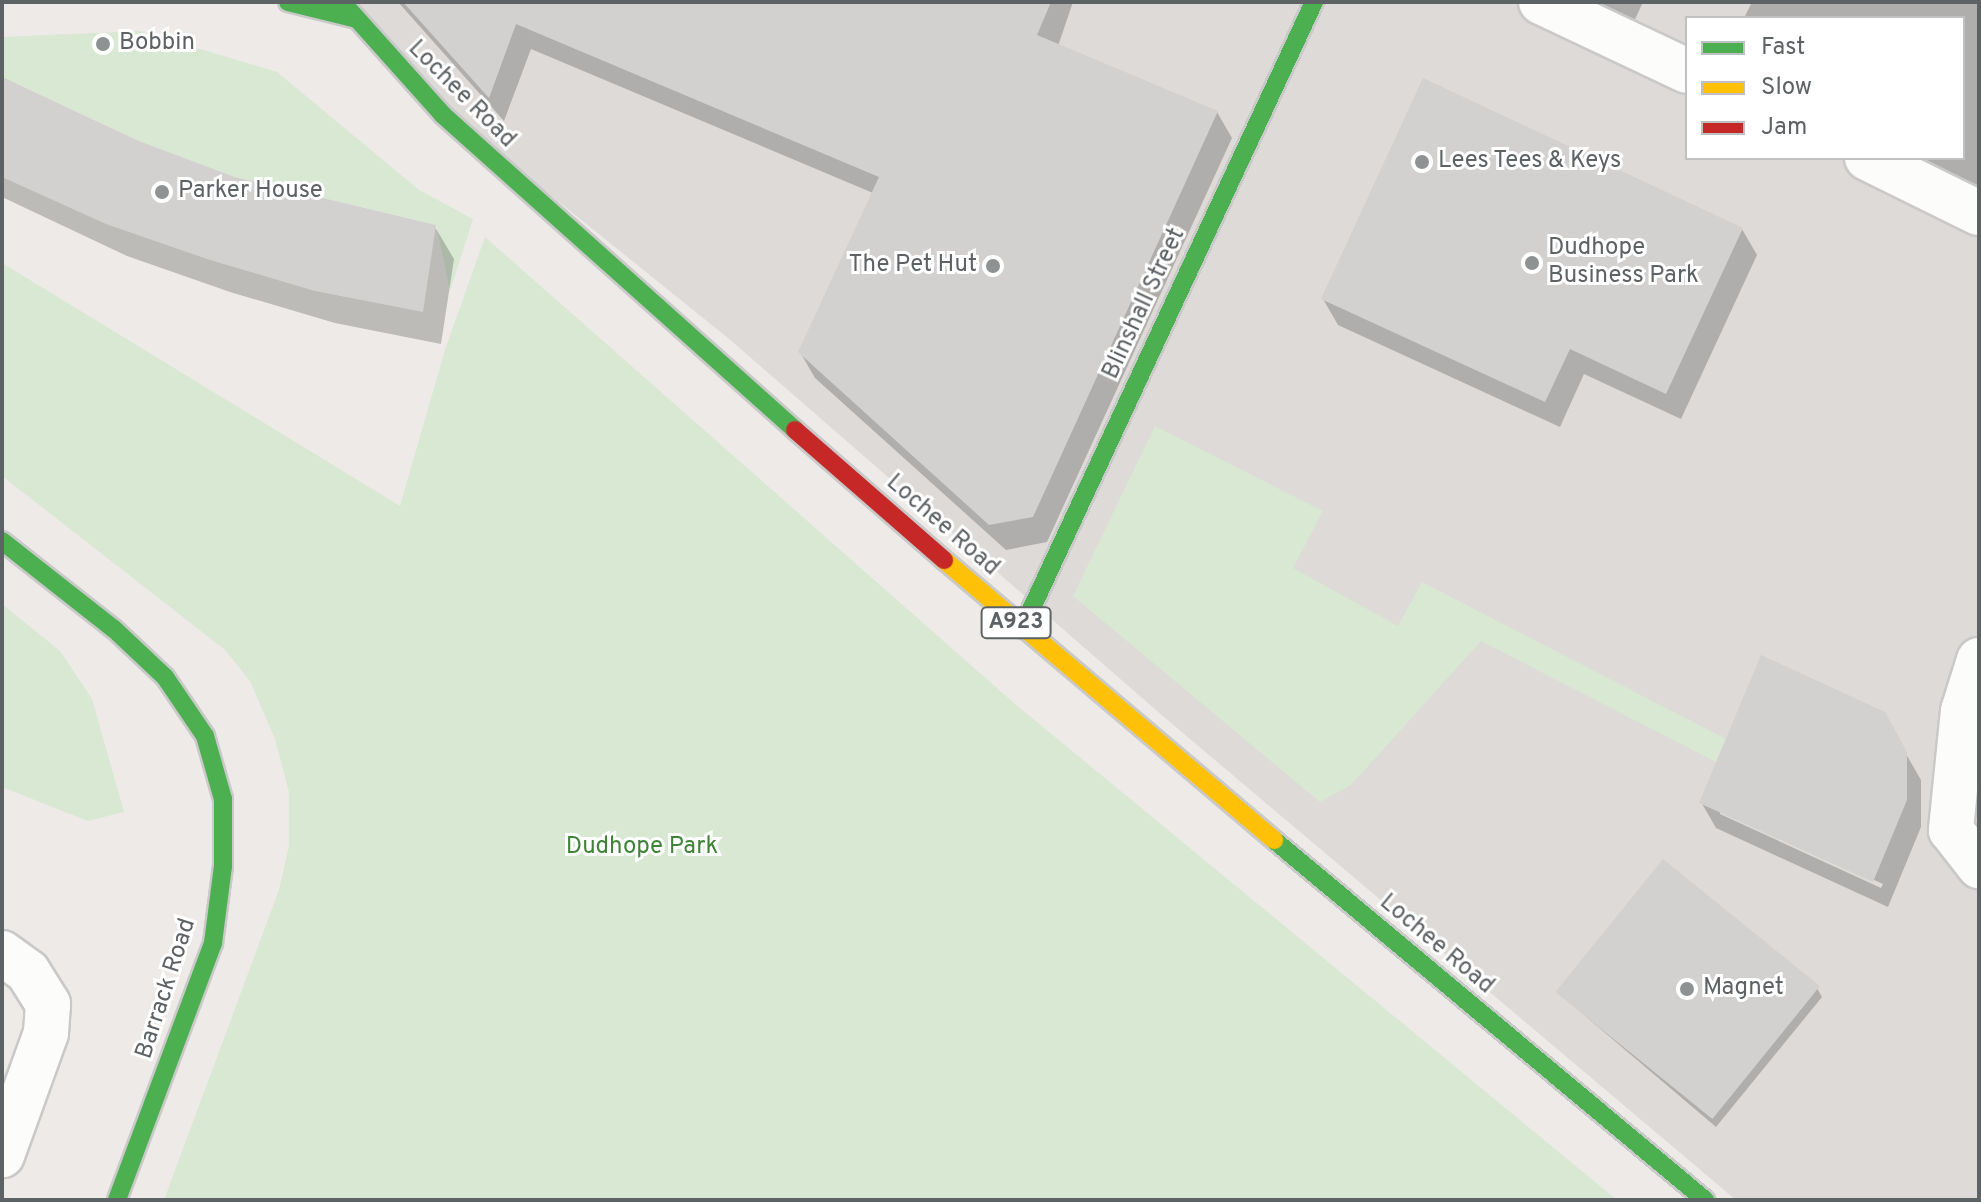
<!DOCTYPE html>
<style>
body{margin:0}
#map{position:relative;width:1981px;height:1202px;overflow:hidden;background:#edeae7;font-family:Overpass,sans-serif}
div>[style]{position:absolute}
.industrial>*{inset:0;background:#dddad7}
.green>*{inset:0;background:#d8e8d3}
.shadow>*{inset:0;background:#0003}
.building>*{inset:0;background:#d3d1d0;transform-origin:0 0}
.roads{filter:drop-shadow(2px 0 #c9c9c9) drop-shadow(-2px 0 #c9c9c9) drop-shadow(0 2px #c9c9c9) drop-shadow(0 -2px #c9c9c9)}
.street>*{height:44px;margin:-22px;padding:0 22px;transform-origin:22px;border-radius:22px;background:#fcfcfb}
.fast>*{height:18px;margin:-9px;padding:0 9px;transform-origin:9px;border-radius:9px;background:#4caf50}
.slow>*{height:18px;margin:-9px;padding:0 9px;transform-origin:9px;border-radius:9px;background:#ffc107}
.jam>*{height:18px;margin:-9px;padding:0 9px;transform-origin:9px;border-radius:9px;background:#c62828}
.dots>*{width:22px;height:22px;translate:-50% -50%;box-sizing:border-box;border:4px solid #fff;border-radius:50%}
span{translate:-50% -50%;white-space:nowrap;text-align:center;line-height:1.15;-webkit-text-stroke:6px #fff;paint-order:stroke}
.shield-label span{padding:2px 6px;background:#fff;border:2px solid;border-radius:6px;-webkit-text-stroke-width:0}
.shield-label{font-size:22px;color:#5d6265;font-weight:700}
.poi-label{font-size:24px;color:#5d6265}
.left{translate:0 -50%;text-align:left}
.right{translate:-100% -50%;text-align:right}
.street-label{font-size:24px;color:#5d6265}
.park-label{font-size:24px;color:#3e8336}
.frame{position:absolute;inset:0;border:4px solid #5d6265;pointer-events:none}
.legend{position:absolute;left:1685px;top:16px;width:280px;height:144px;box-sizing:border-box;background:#fff;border:2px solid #bec0c1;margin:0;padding:10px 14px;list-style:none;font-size:24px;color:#5d6265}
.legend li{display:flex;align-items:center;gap:16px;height:40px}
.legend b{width:40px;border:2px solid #bec0c1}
</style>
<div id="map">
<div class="industrial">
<div style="clip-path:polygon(evenodd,342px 2px,1979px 2px,1979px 1200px,1736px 1200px,1164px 717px,728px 338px,487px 144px,342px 2px,1687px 18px,1963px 18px,1963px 158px,1687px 158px,1687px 18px)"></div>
</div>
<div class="green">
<div style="clip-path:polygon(140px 31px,277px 72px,419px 190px,473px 219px,450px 291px,436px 225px,235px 177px,139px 141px,2px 77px,2px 37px)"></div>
<div style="clip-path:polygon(485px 237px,1015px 704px,1617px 1200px,164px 1200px,279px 890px,289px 846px,289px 792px,275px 739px,250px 681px,224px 649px,2px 476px,2px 263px,400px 506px,445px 350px)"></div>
<div style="clip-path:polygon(1155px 426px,1323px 511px,1293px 568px,1398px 626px,1422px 582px,1726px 739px,1716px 762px,1481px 641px,1351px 785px,1320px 802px,1073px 596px)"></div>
<div style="clip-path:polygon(2px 604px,60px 651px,92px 699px,124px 812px,88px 821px,2px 787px)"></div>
</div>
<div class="shadow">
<div style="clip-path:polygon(398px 2px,1073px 2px,1058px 46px,1217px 112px,1232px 138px,1047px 542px,1006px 550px,815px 378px,800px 352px,873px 193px,531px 49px,504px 121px)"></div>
<div style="clip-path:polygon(1575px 2px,1643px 2px,1631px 28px)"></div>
<div style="clip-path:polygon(1752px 2px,1979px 2px,1979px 193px,1905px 158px,1963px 158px,1963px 18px,1744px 18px)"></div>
<div style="clip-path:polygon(2px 77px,138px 143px,235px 178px,435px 227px,454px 259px,441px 344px,335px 323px,230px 292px,127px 256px,2px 197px)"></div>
<div style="clip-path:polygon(1742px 229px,1757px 255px,1681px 419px,1584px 374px,1560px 427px,1338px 325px,1323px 299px)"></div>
<div style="clip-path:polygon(evenodd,1883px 714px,1921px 780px,1921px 827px,1888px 907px,1716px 828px,1701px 802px,1883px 714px,1720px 810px,1883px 884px,1881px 888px,1720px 814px,1720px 810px)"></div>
<div style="clip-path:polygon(1817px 988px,1822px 997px,1716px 1127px,1557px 992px)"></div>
</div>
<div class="building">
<div style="clip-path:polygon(403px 2px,1051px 2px,1037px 35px,1218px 111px,1033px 517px,989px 525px,798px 352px,879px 177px,516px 24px,489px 98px)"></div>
<div style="clip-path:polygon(2px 77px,139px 141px,235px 177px,436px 225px,423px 312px,315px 291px,210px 260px,106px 224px,2px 177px)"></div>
<div style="clip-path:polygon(1423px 78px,1743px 228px,1666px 394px,1570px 349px,1545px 402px,1321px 299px)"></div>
<div style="clip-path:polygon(1761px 655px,1885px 712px,1907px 752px,1907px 800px,1873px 882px,1699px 803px)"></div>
<div style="left:1663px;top:859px;width:202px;height:171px;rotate:39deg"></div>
</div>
<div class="roads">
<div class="street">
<div style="left:1541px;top:2px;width:161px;rotate:25.3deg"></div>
<div style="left:1867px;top:158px;width:125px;rotate:26.2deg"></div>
<div style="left:1979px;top:660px;width:53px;rotate:107.4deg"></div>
<div style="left:1963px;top:711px;width:120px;rotate:95.8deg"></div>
<div style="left:1951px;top:830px;width:46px;rotate:52.1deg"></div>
<div style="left:2px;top:953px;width:32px;rotate:36deg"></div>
<div style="left:28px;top:972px;width:38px;rotate:58deg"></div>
<div style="left:48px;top:1004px;width:29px;rotate:94deg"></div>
<div style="left:46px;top:1033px;width:130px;rotate:109.8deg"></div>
</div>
<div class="fast">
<div style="left:288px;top:2px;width:67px;rotate:13.8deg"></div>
<div style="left:342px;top:2px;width:152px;rotate:48.2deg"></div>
<div style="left:443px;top:115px;width:472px;rotate:41.8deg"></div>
<div style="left:2px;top:541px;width:142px;rotate:38.2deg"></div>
<div style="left:114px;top:629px;width:70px;rotate:43.3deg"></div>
<div style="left:165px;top:677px;width:71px;rotate:55.9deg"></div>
<div style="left:205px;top:736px;width:66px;rotate:74.1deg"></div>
<div style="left:223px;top:799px;width:67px;rotate:90deg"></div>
<div style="left:223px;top:866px;width:78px;rotate:97.4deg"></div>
<div style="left:213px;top:943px;width:274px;rotate:110.5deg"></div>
<div style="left:1022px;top:629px;width:692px;rotate:-65.03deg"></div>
<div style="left:1274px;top:840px;width:562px;rotate:39.87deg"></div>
</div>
<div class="slow">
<div style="left:944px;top:560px;width:433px;rotate:40.3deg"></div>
</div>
<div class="jam">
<div style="left:795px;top:430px;width:198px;rotate:41.1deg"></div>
</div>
</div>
<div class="dots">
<div style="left:103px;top:44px;background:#8f9292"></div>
<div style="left:1422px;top:162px;background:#8f9292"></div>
<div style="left:162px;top:192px;background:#8f9292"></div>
<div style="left:1532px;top:263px;background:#8f9292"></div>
<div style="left:993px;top:266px;background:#8f9292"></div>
<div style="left:1687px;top:989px;background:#8f9292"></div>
</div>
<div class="shield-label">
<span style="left:1016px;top:623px">A923</span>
</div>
<div class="poi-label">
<span class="left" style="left:119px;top:44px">Bobbin</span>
<span class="left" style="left:1438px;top:162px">Lees Tees &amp; Keys</span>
<span class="left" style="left:178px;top:192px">Parker House</span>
<span class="left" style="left:1548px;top:263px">Dudhope<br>Business Park</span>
<span class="right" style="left:977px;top:266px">The Pet Hut</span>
<span class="left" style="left:1703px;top:989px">Magnet</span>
</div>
<div class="street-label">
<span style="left:461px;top:95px;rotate:45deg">Lochee Road</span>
<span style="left:1145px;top:304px;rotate:-65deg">Blinshall Street</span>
<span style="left:942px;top:526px;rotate:41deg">Lochee Road</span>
<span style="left:1436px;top:945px;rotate:40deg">Lochee Road</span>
<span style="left:167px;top:989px;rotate:-72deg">Barrack Road</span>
</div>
<div class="park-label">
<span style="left:642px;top:848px">Dudhope Park</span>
</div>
<div class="frame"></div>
<ul class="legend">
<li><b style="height:10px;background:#4caf50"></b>Fast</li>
<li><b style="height:10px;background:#ffc107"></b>Slow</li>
<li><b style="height:10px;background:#c62828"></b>Jam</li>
</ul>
</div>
